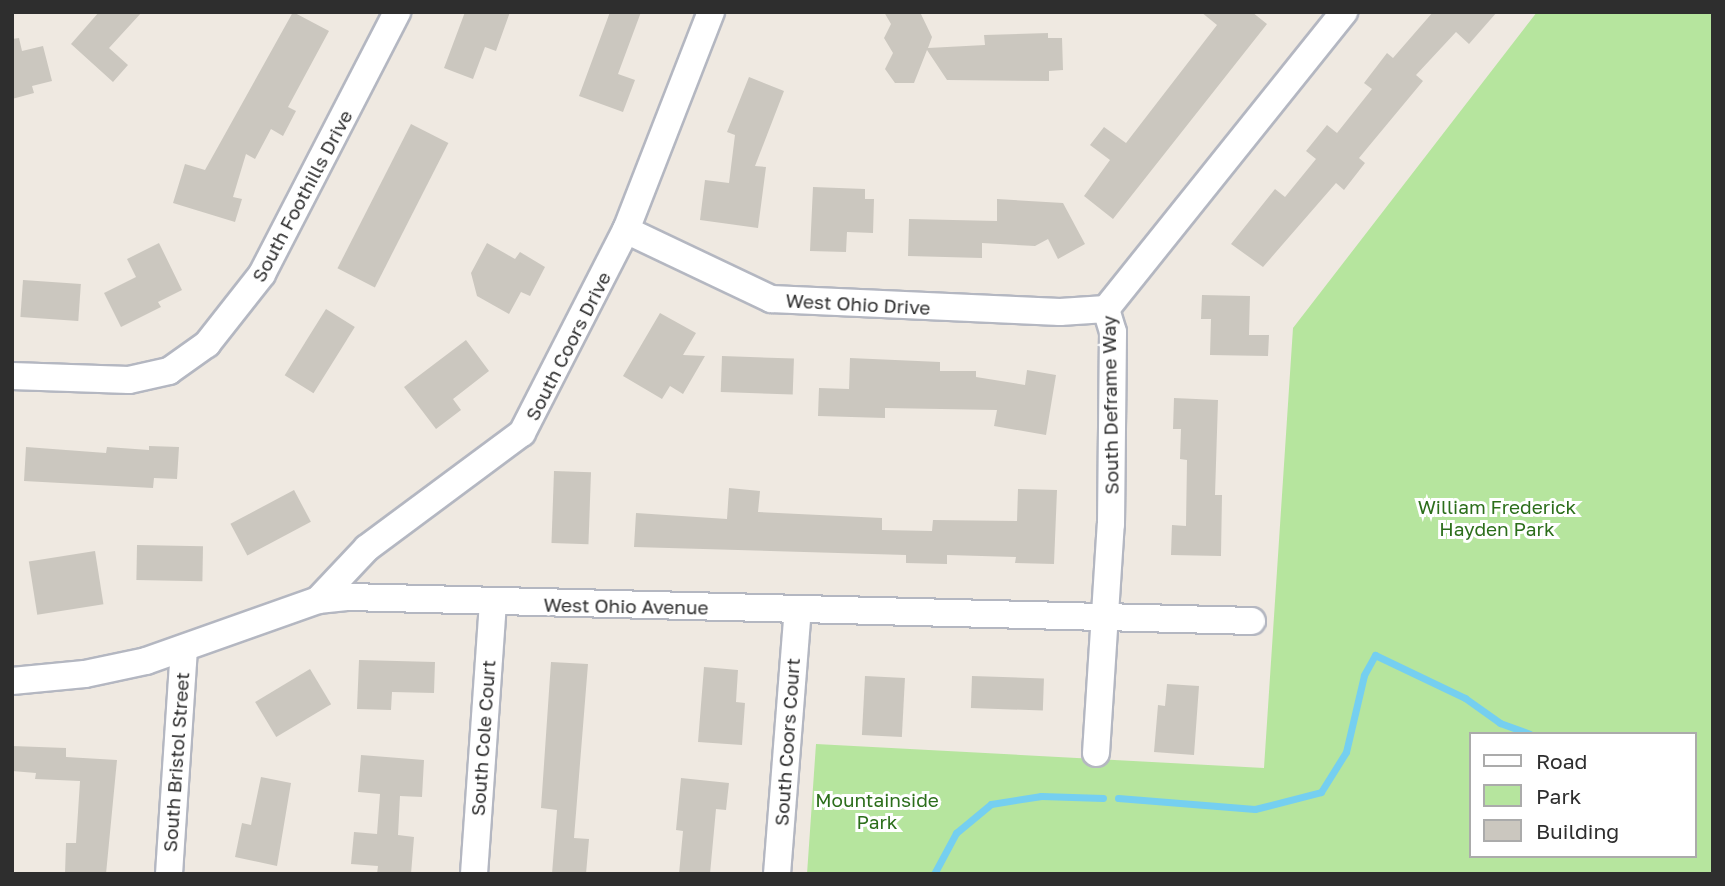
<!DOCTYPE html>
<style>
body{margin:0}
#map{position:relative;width:1725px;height:886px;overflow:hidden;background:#efe9e1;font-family:"Golos Text",sans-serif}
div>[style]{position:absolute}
.green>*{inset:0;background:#b6e59e}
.stream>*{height:7px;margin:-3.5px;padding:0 3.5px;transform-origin:3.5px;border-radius:3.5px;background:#75cff0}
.building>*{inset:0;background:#cbc7bf;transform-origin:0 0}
.roads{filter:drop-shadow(2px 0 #b4b7c1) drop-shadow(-2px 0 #b4b7c1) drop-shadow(0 2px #b4b7c1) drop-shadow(0 -2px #b4b7c1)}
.minor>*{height:26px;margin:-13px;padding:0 13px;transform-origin:13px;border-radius:13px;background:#fff}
span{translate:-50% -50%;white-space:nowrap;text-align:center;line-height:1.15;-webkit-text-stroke:6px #fff;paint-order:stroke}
.street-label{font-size:19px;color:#2e2e2e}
.park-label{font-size:19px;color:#2c6e1b}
.frame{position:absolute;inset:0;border:14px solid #2e2e2e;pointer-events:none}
.legend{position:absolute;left:1469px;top:732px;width:228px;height:126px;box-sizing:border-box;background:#fff;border:2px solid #ababab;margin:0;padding:9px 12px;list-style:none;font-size:21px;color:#2e2e2e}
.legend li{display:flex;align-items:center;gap:14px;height:35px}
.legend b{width:35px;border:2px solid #ababab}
</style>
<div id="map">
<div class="green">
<div style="clip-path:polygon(evenodd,1537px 12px,1713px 12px,1713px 874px,807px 874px,816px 744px,1264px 768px,1293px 328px,1537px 12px,1471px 734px,1695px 734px,1695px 856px,1471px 856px,1471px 734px)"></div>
</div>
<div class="stream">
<div style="left:1118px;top:798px;width:137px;rotate:4.6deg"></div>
<div style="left:1255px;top:809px;width:68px;rotate:-14.4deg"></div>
<div style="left:1321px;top:792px;width:47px;rotate:-58deg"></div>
<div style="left:1346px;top:752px;width:79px;rotate:-76.8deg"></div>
<div style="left:1364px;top:675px;width:23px;rotate:-61deg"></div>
<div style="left:1375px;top:655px;width:100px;rotate:25.5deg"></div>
<div style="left:1465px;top:698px;width:43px;rotate:35.5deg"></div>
<div style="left:1500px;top:723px;width:32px;rotate:20deg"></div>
<div style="left:934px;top:874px;width:47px;rotate:-61.8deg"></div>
<div style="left:956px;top:833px;width:45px;rotate:-39.6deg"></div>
<div style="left:991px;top:804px;width:51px;rotate:-9.1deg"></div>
<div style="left:1041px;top:796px;width:62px;rotate:1.8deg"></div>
</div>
<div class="building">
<div style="clip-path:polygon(99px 12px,142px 12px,109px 48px,128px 65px,113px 82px,71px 44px)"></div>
<div style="clip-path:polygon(293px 12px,329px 31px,288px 107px,296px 111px,283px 136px,271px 129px,255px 159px,246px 154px,233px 197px,242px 199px,235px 222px,173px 203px,185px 164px,205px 170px)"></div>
<div style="clip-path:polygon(465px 12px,510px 12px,496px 51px,485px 47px,473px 79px,444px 68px)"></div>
<div style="clip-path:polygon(610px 12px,641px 12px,618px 74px,635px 80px,623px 112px,579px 96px)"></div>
<div style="clip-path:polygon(884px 12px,920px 12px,932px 37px,928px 48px,985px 45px,984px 35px,1048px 33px,1048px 38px,1062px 38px,1063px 70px,1049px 71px,1049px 81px,947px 80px,927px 50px,914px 83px,895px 83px,885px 69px,893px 53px,884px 38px,891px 24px)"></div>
<div style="clip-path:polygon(1201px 12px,1252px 12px,1267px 24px,1113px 219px,1084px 196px,1110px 160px,1090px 145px,1104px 127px,1126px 143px,1217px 25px)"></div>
<div style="clip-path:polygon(1433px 12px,1497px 12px,1469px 44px,1456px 32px,1416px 75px,1423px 81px,1359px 158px,1365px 163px,1344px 190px,1336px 183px,1263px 267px,1231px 244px,1275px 189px,1285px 197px,1316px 159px,1306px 151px,1327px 125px,1337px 133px,1372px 89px,1364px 83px,1387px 53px,1393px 58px)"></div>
<div style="clip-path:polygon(19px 38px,22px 51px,43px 46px,52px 81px,32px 86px,34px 93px,12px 99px,12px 39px)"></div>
<div style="clip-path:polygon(749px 77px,784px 91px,755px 166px,766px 167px,758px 228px,700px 220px,705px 180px,729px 183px,735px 135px,727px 132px)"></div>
<div style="left:411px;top:124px;width:42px;height:162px;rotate:27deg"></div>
<div style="clip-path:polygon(813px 187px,865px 189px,865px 199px,874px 199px,873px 233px,847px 232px,846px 252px,810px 251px)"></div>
<div style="clip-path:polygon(997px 199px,1063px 203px,1085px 244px,1058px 259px,1048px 239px,1035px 246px,982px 243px,982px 258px,908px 256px,909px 219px,997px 221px)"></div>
<div style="clip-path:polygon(159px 243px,182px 290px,158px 302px,161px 307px,121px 327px,104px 293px,136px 277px,127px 259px)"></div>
<div style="clip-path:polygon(487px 243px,515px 259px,520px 252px,545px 267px,530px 296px,521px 292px,509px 314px,477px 296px,471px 273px)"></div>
<div style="left:23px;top:280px;width:58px;height:37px;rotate:4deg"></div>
<div style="clip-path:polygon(1202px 295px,1250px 296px,1249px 335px,1269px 335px,1268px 356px,1210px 355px,1211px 319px,1201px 319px)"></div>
<div style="left:326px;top:309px;width:34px;height:78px;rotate:32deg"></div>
<div style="clip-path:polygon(660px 313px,696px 333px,683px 355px,705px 356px,683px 394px,670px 386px,662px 399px,623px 376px)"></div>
<div style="clip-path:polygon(466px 340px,489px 371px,453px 399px,461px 410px,436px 429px,404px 387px)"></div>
<div style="left:722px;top:356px;width:72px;height:36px;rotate:2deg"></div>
<div style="clip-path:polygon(850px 358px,940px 362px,940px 371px,976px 371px,976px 377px,1025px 385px,1027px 370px,1056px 375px,1046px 435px,994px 426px,997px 410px,885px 408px,885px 418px,818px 416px,819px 388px,849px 389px)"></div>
<div style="clip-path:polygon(1174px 398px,1218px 400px,1215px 495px,1222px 495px,1221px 556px,1171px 555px,1172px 525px,1186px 526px,1187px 460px,1180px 459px,1181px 429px,1173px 429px)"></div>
<div style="clip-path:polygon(149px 446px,179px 447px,177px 479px,154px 478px,153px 488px,24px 481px,26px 447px,106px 453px,107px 447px,149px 450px)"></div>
<div style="left:554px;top:471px;width:37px;height:72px;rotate:2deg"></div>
<div style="clip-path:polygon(729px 488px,760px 491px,758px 512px,882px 518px,882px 530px,932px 531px,933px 520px,1017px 521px,1018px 489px,1057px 490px,1054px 564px,1015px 563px,1016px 557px,947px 555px,947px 564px,906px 563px,906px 555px,634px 547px,636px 513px,727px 519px)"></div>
<div style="left:294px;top:490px;width:36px;height:72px;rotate:62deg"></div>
<div style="left:137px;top:545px;width:66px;height:35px;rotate:1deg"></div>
<div style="left:95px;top:551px;width:54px;height:67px;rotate:81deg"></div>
<div style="clip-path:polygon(359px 660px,435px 662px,434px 693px,392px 692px,391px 710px,357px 709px)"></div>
<div style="clip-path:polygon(551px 662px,588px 664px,574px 838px,589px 839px,586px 874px,552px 874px,557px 810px,541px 808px)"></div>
<div style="clip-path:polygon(704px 667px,738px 670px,736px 702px,745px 703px,742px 745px,698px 742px)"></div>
<div style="left:310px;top:669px;width:41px;height:64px;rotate:59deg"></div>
<div style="left:865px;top:676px;width:40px;height:59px;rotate:3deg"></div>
<div style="left:972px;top:676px;width:72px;height:32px;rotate:2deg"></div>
<div style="clip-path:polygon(1167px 684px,1199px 686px,1194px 755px,1154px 752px,1158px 705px,1165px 706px)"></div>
<div style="clip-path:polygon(12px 746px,66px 748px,66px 757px,117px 760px,106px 874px,65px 874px,66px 843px,76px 843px,80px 781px,35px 779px,36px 773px,12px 771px)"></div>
<div style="clip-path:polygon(361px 755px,424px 760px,422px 797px,400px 796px,398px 835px,414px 837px,411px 874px,377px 874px,378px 866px,351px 864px,354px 832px,377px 834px,380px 794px,358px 792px)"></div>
<div style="clip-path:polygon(261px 777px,291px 783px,277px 866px,235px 857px,242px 823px,251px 825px)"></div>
<div style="clip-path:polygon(681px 778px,729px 783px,726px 810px,716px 809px,710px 874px,679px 874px,683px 831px,676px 830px)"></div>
</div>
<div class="roads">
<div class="minor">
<div style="left:626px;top:230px;width:161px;rotate:25.4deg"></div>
<div style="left:771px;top:299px;width:289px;rotate:2.6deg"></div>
<div style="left:1060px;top:312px;width:46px;rotate:-3.7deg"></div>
<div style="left:12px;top:376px;width:117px;rotate:2deg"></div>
<div style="left:129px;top:380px;width:41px;rotate:-12.7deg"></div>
<div style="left:169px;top:371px;width:47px;rotate:-35.4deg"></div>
<div style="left:207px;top:344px;width:89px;rotate:-51.8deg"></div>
<div style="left:262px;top:274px;width:295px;rotate:-62.7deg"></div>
<div style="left:318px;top:600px;width:71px;rotate:-46.7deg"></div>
<div style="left:367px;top:548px;width:193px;rotate:-36.6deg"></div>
<div style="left:522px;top:433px;width:228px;rotate:-62.9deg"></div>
<div style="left:626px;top:230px;width:234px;rotate:-68.7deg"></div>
<div style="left:12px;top:681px;width:73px;rotate:-5.5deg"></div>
<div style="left:85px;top:674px;width:62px;rotate:-12deg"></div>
<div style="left:146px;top:661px;width:182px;rotate:-19.5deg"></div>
<div style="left:318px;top:600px;width:31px;rotate:-6deg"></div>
<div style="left:349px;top:597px;width:903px;rotate:1.52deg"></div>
<div style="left:1096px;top:753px;width:229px;rotate:-86.3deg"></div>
<div style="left:1111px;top:524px;width:192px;rotate:-89.4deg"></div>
<div style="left:1113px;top:332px;width:24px;rotate:-107deg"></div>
<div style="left:1106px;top:309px;width:381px;rotate:-51.3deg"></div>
<div style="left:169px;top:874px;width:224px;rotate:-86.2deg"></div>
<div style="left:474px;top:874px;width:272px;rotate:-86deg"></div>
<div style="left:777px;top:874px;width:265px;rotate:-85.5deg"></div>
</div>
</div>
<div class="street-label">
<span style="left:302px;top:196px;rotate:-62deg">South Foothills Drive</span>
<span style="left:858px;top:304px;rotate:3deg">West Ohio Drive</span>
<span style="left:568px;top:346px;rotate:-63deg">South Coors Drive</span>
<span style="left:1110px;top:405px;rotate:-91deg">South Deframe Way</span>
<span style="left:626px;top:606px;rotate:1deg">West Ohio Avenue</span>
<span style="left:483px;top:738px;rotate:-86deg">South Cole Court</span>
<span style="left:787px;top:742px;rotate:-86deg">South Coors Court</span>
<span style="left:176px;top:762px;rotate:-86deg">South Bristol Street</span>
</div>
<div class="park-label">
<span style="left:1497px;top:518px">William Frederick<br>Hayden Park</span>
<span style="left:877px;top:811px">Mountainside<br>Park</span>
</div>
<div class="frame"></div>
<ul class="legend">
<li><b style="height:9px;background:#fff"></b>Road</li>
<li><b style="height:19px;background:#b6e59e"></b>Park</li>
<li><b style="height:19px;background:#cbc7bf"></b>Building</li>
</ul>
</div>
